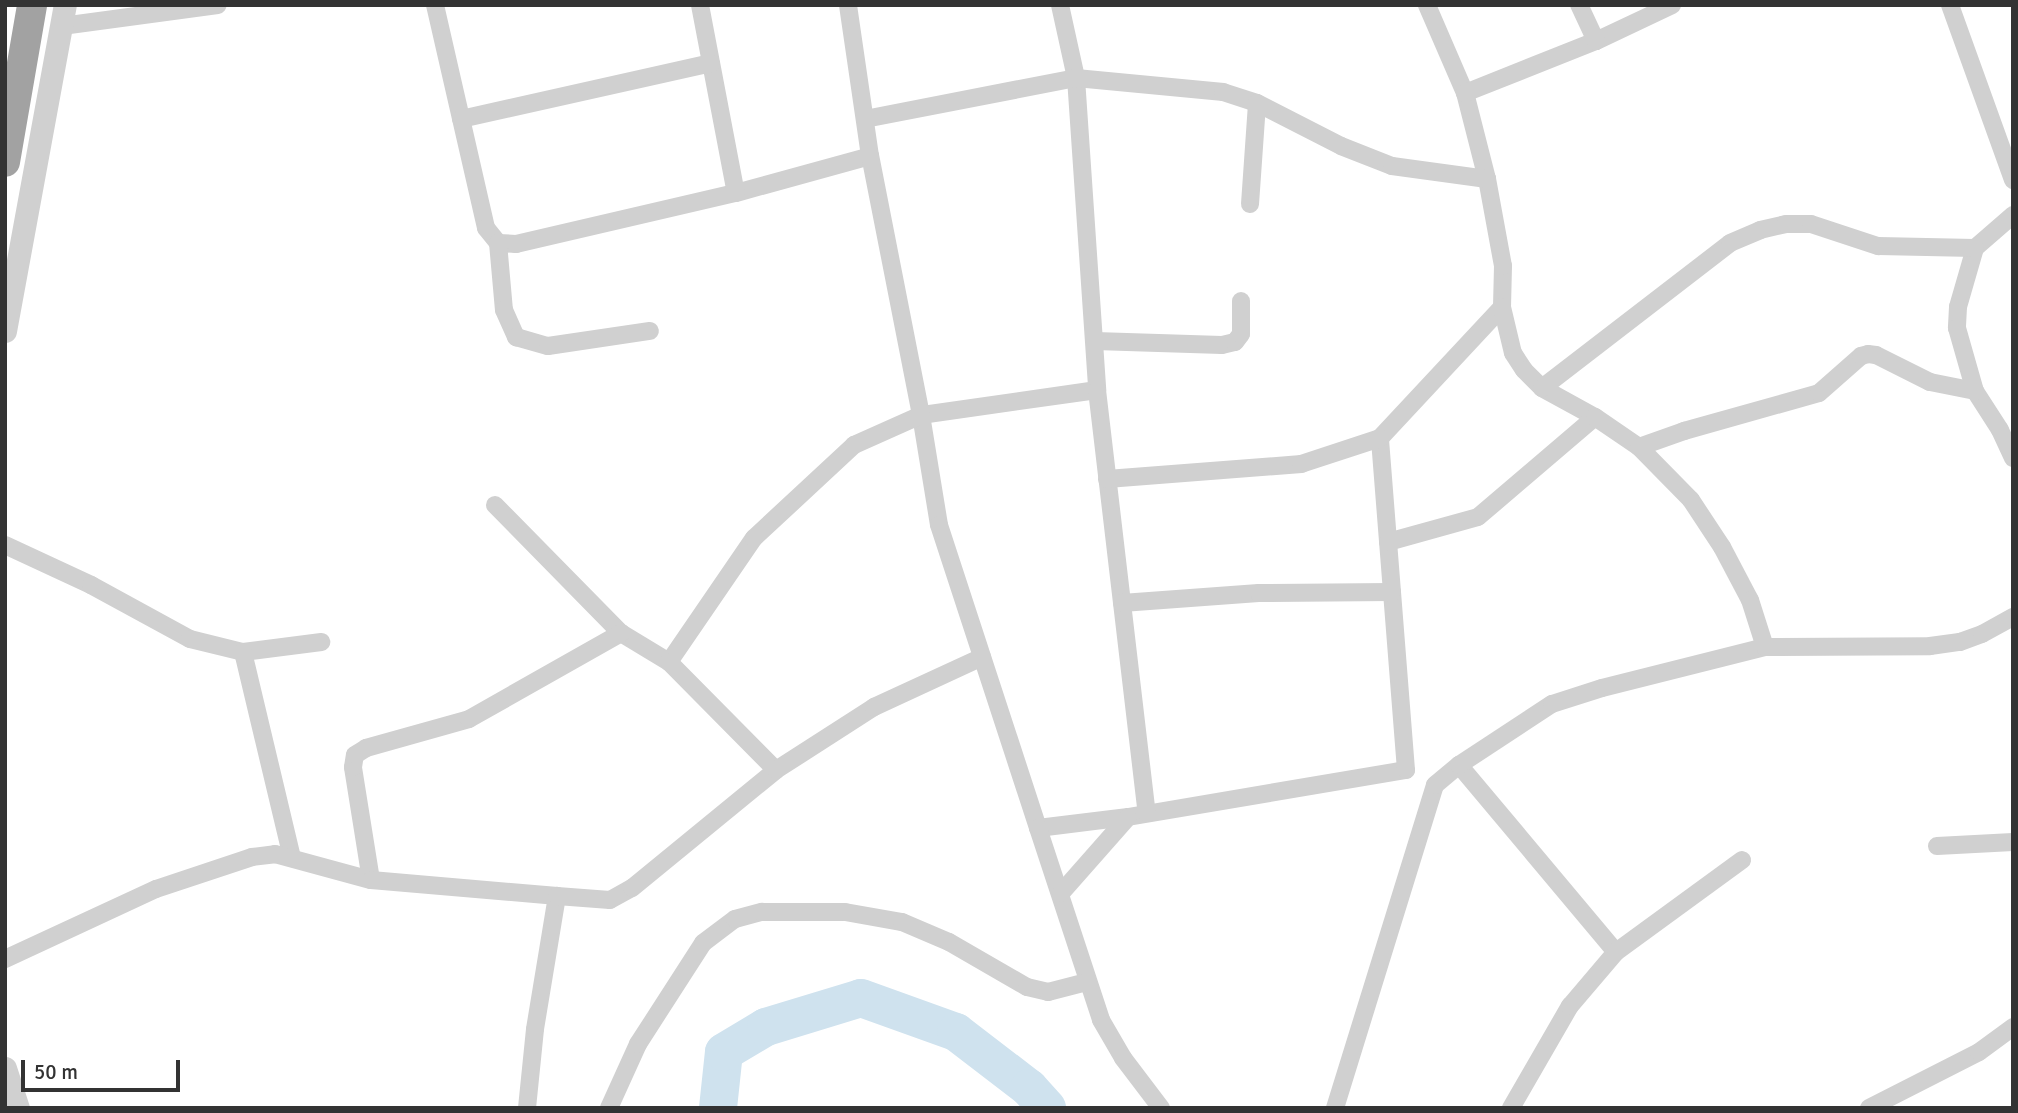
<!DOCTYPE html>
<style>
body{margin:0}
#map{position:relative;width:2018px;height:1113px;overflow:hidden;background:#fff;font-family:Signika,sans-serif}
div>[style]{position:absolute}
.river>*{height:38px;margin:-19px;padding:0 19px;transform-origin:19px;border-radius:19px;background:#cfe2ee}
.minor>*{height:18px;margin:-9px;padding:0 9px;transform-origin:9px;border-radius:9px;background:#d0d0d0}
.tertiary>*{height:23px;margin:-11.5px;padding:0 11.5px;transform-origin:11.5px;border-radius:11.5px;background:#d0d0d0}
.trunk>*{height:30px;margin:-15px;padding:0 15px;transform-origin:15px;border-radius:15px;background:#a2a2a2}
span{translate:-50% -50%;white-space:nowrap;text-align:center;line-height:1.15;-webkit-text-stroke:7px #fff;paint-order:stroke}
.frame{position:absolute;inset:0;border:7px solid #333;pointer-events:none}
.scale{position:absolute;left:21px;top:1060px;width:159px;height:32px;box-sizing:border-box;border:4px solid #333;border-top:0;padding-left:9px;font-size:21px;line-height:24px;white-space:nowrap;color:#333;-webkit-text-stroke:5px #fff;paint-order:stroke}
</style>
<div id="map">
<div class="river">
<div style="left:718px;top:1108px;width:56px;rotate:-83.9deg"></div>
<div style="left:724px;top:1052px;width:49px;rotate:-30.8deg"></div>
<div style="left:766px;top:1027px;width:99px;rotate:-17deg"></div>
<div style="left:861px;top:998px;width:101px;rotate:19.7deg"></div>
<div style="left:956px;top:1032px;width:92px;rotate:37.5deg"></div>
<div style="left:1029px;top:1088px;width:27px;rotate:48deg"></div>
</div>
<div class="minor">
<div style="left:435px;top:5px;width:229px;rotate:77.1deg"></div>
<div style="left:486px;top:228px;width:19px;rotate:51deg"></div>
<div style="left:498px;top:243px;width:18px;rotate:3deg"></div>
<div style="left:516px;top:244px;width:226px;rotate:-13.1deg"></div>
<div style="left:736px;top:193px;width:139px;rotate:-15.4deg"></div>
<div style="left:700px;top:5px;width:191px;rotate:79.2deg"></div>
<div style="left:1060px;top:5px;width:75px;rotate:77.6deg"></div>
<div style="left:1076px;top:78px;width:313px;rotate:86.1deg"></div>
<div style="left:1097px;top:390px;width:178px;rotate:171.9deg"></div>
<div style="left:921px;top:415px;width:111px;rotate:80.7deg"></div>
<div style="left:939px;top:525px;width:319px;rotate:71.9deg"></div>
<div style="left:1038px;top:828px;width:91px;rotate:-7deg"></div>
<div style="left:1128px;top:817px;width:282px;rotate:-9.6deg"></div>
<div style="left:1406px;top:770px;width:333px;rotate:-94.5deg"></div>
<div style="left:1380px;top:438px;width:179px;rotate:-47deg"></div>
<div style="left:1502px;top:307px;width:41px;rotate:-88.6deg"></div>
<div style="left:1503px;top:266px;width:88px;rotate:-100.4deg"></div>
<div style="left:1487px;top:179px;width:89px;rotate:-104.3deg"></div>
<div style="left:1465px;top:93px;width:96px;rotate:-113.4deg"></div>
<div style="left:1950px;top:5px;width:186px;rotate:70.2deg"></div>
<div style="left:62px;top:26px;width:157px;rotate:-7.7deg"></div>
<div style="left:1596px;top:41px;width:84px;rotate:-25.3deg"></div>
<div style="left:1465px;top:93px;width:141px;rotate:-21.7deg"></div>
<div style="left:1596px;top:41px;width:40px;rotate:-115deg"></div>
<div style="left:461px;top:119px;width:256px;rotate:-12.6deg"></div>
<div style="left:865px;top:119px;width:215px;rotate:-11deg"></div>
<div style="left:1076px;top:78px;width:148px;rotate:5.4deg"></div>
<div style="left:1223px;top:92px;width:36px;rotate:18deg"></div>
<div style="left:1257px;top:103px;width:94px;rotate:27.1deg"></div>
<div style="left:1341px;top:146px;width:55px;rotate:21.4deg"></div>
<div style="left:1392px;top:166px;width:96px;rotate:7.8deg"></div>
<div style="left:1250px;top:204px;width:101px;rotate:-86deg"></div>
<div style="left:2013px;top:215px;width:50px;rotate:139deg"></div>
<div style="left:1975px;top:248px;width:61px;rotate:106.1deg"></div>
<div style="left:1958px;top:307px;width:21px;rotate:93deg"></div>
<div style="left:1957px;top:328px;width:66px;rotate:74.1deg"></div>
<div style="left:1975px;top:391px;width:46px;rotate:57.3deg"></div>
<div style="left:2000px;top:430px;width:31px;rotate:65deg"></div>
<div style="left:498px;top:243px;width:67px;rotate:84.9deg"></div>
<div style="left:504px;top:310px;width:30px;rotate:66deg"></div>
<div style="left:516px;top:337px;width:33px;rotate:16deg"></div>
<div style="left:548px;top:346px;width:103px;rotate:-8.4deg"></div>
<div style="left:1502px;top:307px;width:47px;rotate:76.6deg"></div>
<div style="left:1513px;top:353px;width:20px;rotate:57deg"></div>
<div style="left:1524px;top:370px;width:25px;rotate:45deg"></div>
<div style="left:1542px;top:388px;width:60px;rotate:28.7deg"></div>
<div style="left:1095px;top:341px;width:127px;rotate:1.8deg"></div>
<div style="left:1222px;top:345px;width:13px;rotate:-13deg"></div>
<div style="left:1235px;top:342px;width:10px;rotate:-53deg"></div>
<div style="left:1241px;top:334px;width:33px;rotate:-90deg"></div>
<div style="left:1542px;top:388px;width:237px;rotate:-37.6deg"></div>
<div style="left:1730px;top:243px;width:33px;rotate:-23deg"></div>
<div style="left:1760px;top:230px;width:27px;rotate:-13deg"></div>
<div style="left:1786px;top:224px;width:25px"></div>
<div style="left:1811px;top:224px;width:71px;rotate:18.2deg"></div>
<div style="left:1878px;top:246px;width:97px;rotate:1.2deg"></div>
<div style="left:1097px;top:390px;width:426px;rotate:83.3deg"></div>
<div style="left:1639px;top:447px;width:48px;rotate:-19.6deg"></div>
<div style="left:1684px;top:431px;width:140px;rotate:-15.7deg"></div>
<div style="left:1819px;top:393px;width:56px;rotate:-41.4deg"></div>
<div style="left:1861px;top:356px;width:7px;rotate:-16deg"></div>
<div style="left:1868px;top:354px;width:8px;rotate:7deg"></div>
<div style="left:1876px;top:355px;width:60px;rotate:26.6deg"></div>
<div style="left:1930px;top:382px;width:46px;rotate:11.3deg"></div>
<div style="left:1107px;top:479px;width:195px;rotate:-4.4deg"></div>
<div style="left:1301px;top:464px;width:83px;rotate:-18.2deg"></div>
<div style="left:495px;top:505px;width:180px;rotate:45.5deg"></div>
<div style="left:621px;top:633px;width:56px;rotate:31.1deg"></div>
<div style="left:669px;top:662px;width:150px;rotate:-55.6deg"></div>
<div style="left:754px;top:538px;width:137px;rotate:-42.9deg"></div>
<div style="left:854px;top:445px;width:73px;rotate:-24.1deg"></div>
<div style="left:921px;top:415px;width:264px;rotate:-101.1deg"></div>
<div style="left:870px;top:156px;width:153px;rotate:-98.3deg"></div>
<div style="left:1388px;top:542px;width:93px;rotate:-15.5deg"></div>
<div style="left:1478px;top:517px;width:154px;rotate:-40.5deg"></div>
<div style="left:1595px;top:417px;width:53px;rotate:34.3deg"></div>
<div style="left:1639px;top:447px;width:74px;rotate:45.5deg"></div>
<div style="left:1691px;top:500px;width:56px;rotate:56.6deg"></div>
<div style="left:1722px;top:547px;width:60px;rotate:62.2deg"></div>
<div style="left:1750px;top:600px;width:49px;rotate:72.3deg"></div>
<div style="left:5px;top:545px;width:95px;rotate:24.9deg"></div>
<div style="left:91px;top:585px;width:113px;rotate:28.6deg"></div>
<div style="left:190px;top:639px;width:55px;rotate:13.8deg"></div>
<div style="left:243px;top:652px;width:79px;rotate:-7.3deg"></div>
<div style="left:1122px;top:603px;width:137px;rotate:-4.2deg"></div>
<div style="left:1259px;top:593px;width:133px;rotate:-0.4deg"></div>
<div style="left:243px;top:652px;width:212px;rotate:76.6deg"></div>
<div style="left:669px;top:662px;width:152px;rotate:45.3deg"></div>
<div style="left:1459px;top:765px;width:244px;rotate:50deg"></div>
<div style="left:1038px;top:828px;width:202px;rotate:71.8deg"></div>
<div style="left:1101px;top:1020px;width:44px;rotate:59.9deg"></div>
<div style="left:1123px;top:1058px;width:63px;rotate:52.8deg"></div>
<div style="left:1937px;top:846px;width:76px;rotate:-3deg"></div>
<div style="left:371px;top:880px;width:114px;rotate:-99.1deg"></div>
<div style="left:353px;top:767px;width:12px;rotate:-81deg"></div>
<div style="left:355px;top:755px;width:13px;rotate:-32deg"></div>
<div style="left:366px;top:748px;width:107px;rotate:-15.7deg"></div>
<div style="left:469px;top:719px;width:175px;rotate:-29.5deg"></div>
<div style="left:1061px;top:893px;width:101px;rotate:-48.6deg"></div>
<div style="left:5px;top:959px;width:166px;rotate:-24.9deg"></div>
<div style="left:156px;top:889px;width:101px;rotate:-18.4deg"></div>
<div style="left:252px;top:857px;width:23px;rotate:-7deg"></div>
<div style="left:275px;top:854px;width:99px;rotate:15.2deg"></div>
<div style="left:371px;top:880px;width:187px;rotate:4.9deg"></div>
<div style="left:527px;top:1108px;width:79px;rotate:-84.2deg"></div>
<div style="left:535px;top:1029px;width:135px;rotate:-80.6deg"></div>
<div style="left:557px;top:896px;width:53px;rotate:4.3deg"></div>
<div style="left:610px;top:900px;width:25px;rotate:-29deg"></div>
<div style="left:632px;top:888px;width:186px;rotate:-39.3deg"></div>
<div style="left:776px;top:770px;width:117px;rotate:-32.7deg"></div>
<div style="left:874px;top:707px;width:119px;rotate:-24.8deg"></div>
<div style="left:609px;top:1108px;width:70px;rotate:-65.6deg"></div>
<div style="left:638px;top:1044px;width:120px;rotate:-57.2deg"></div>
<div style="left:703px;top:943px;width:40px;rotate:-37deg"></div>
<div style="left:735px;top:919px;width:28px;rotate:-15deg"></div>
<div style="left:762px;top:912px;width:83px"></div>
<div style="left:845px;top:912px;width:58px;rotate:10deg"></div>
<div style="left:902px;top:922px;width:51px;rotate:23.1deg"></div>
<div style="left:949px;top:942px;width:90px;rotate:30deg"></div>
<div style="left:1027px;top:987px;width:22px;rotate:13deg"></div>
<div style="left:1048px;top:992px;width:40px;rotate:-14.4deg"></div>
<div style="left:1335px;top:1108px;width:338px;rotate:-72.8deg"></div>
<div style="left:1435px;top:785px;width:31px;rotate:-40deg"></div>
<div style="left:1459px;top:765px;width:111px;rotate:-33.3deg"></div>
<div style="left:1552px;top:704px;width:52px;rotate:-17.7deg"></div>
<div style="left:1602px;top:688px;width:168px;rotate:-14.1deg"></div>
<div style="left:1765px;top:647px;width:165px;rotate:-0.3deg"></div>
<div style="left:1930px;top:646px;width:30px;rotate:-8deg"></div>
<div style="left:1960px;top:642px;width:23px;rotate:-20deg"></div>
<div style="left:1982px;top:634px;width:35px;rotate:-29deg"></div>
<div style="left:1511px;top:1108px;width:118px;rotate:-60deg"></div>
<div style="left:1570px;top:1006px;width:71px;rotate:-49.6deg"></div>
<div style="left:1616px;top:952px;width:156px;rotate:-36.1deg"></div>
<div style="left:1869px;top:1108px;width:123px;rotate:-27deg"></div>
<div style="left:1979px;top:1052px;width:42px;rotate:-36.3deg"></div>
</div>
<div class="tertiary">
<div style="left:5px;top:331px;width:331px;rotate:-79.6deg"></div>
<div style="left:5px;top:1068px;width:42px;rotate:72deg"></div>
</div>
<div class="trunk">
<div style="left:5px;top:162px;width:159px;rotate:-80.2deg"></div>
</div>
<div class="frame"></div>
<div class="scale">50 m</div>
</div>
